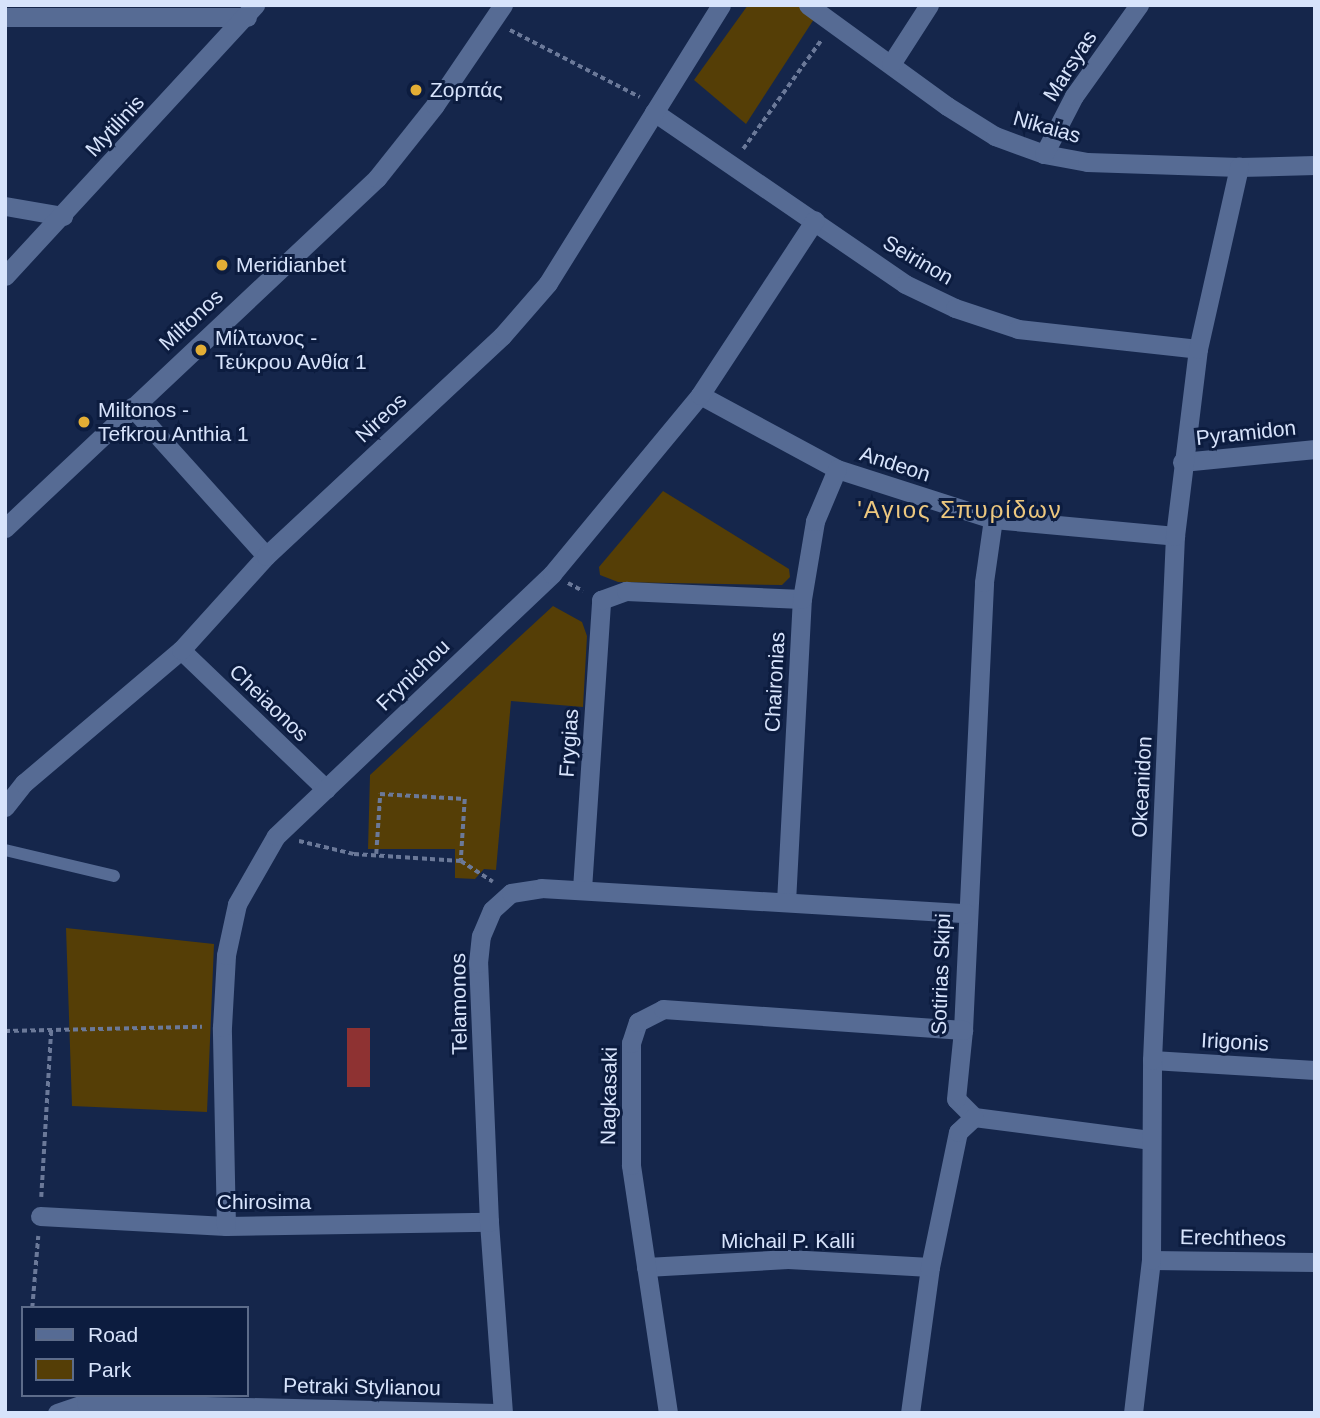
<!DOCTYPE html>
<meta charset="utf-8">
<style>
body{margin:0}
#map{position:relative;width:1320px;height:1418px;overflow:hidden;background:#15264b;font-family:Arial,sans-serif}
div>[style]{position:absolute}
.green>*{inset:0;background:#553e06}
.water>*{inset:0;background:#8e3232;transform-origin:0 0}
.path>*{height:3.5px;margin-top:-1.75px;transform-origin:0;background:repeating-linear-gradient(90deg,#6b7999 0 5px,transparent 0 8.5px)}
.service>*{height:12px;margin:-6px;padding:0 6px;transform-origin:6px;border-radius:6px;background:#566b94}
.minor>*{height:19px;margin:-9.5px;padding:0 9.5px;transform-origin:9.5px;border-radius:9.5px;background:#566b94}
.tertiary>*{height:19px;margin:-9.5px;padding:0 9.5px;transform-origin:9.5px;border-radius:9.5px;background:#566b94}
.dots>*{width:19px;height:19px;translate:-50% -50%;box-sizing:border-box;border:4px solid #0c1c3f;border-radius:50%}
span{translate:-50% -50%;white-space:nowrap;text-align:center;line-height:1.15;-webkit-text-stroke:6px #0c1c3f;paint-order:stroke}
.street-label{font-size:21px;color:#d7e3fb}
.poi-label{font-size:21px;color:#d7e3fb}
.left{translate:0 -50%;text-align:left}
.quarter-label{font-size:24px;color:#ecc77f;letter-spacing:2px}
.frame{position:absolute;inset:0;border:7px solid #d7e3fb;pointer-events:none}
.legend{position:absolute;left:21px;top:1306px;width:228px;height:91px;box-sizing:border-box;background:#0c1c3f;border:2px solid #5d6c8a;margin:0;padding:9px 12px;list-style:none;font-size:21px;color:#d7e3fb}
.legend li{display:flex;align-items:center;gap:14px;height:35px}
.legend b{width:35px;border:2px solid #5d6c8a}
</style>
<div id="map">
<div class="green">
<div style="clip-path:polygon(748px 5px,796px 5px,816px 16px,746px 124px,694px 80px)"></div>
<div style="clip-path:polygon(663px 491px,789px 569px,790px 577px,782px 585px,618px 582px,600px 575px,599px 567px)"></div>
<div style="clip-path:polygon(553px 606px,582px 622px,587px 636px,583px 707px,511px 701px,496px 870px,484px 869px,475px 879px,455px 878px,455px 849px,368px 849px,370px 775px)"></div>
<div style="clip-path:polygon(66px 928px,214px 944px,207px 1112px,72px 1106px)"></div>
</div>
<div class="water">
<div style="left:347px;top:1028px;width:23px;height:59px"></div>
</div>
<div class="path">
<div style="left:510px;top:30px;width:146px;rotate:27.3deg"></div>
<div style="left:743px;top:149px;width:135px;rotate:-54.3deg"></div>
<div style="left:568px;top:583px;width:17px;rotate:28deg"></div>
<div style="left:299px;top:841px;width:57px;rotate:13.3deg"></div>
<div style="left:354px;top:854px;width:107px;rotate:3.7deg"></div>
<div style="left:461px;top:861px;width:38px;rotate:33deg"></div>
<div style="left:376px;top:854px;width:60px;rotate:-86.2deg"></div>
<div style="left:380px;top:794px;width:85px;rotate:3.4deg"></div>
<div style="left:465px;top:799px;width:62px;rotate:93.7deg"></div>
<div style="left:5px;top:1031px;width:197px;rotate:-1.2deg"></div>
<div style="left:41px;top:1197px;width:169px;rotate:-86.6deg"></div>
<div style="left:32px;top:1308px;width:72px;rotate:-85.2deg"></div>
</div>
<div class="service">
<div style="left:5px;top:850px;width:112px;rotate:13.4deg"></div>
</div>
<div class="minor">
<div style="left:808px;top:5px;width:172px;rotate:36deg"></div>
<div style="left:947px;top:106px;width:57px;rotate:32deg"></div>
<div style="left:995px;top:136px;width:52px;rotate:20.2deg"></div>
<div style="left:1044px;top:154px;width:44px;rotate:10.5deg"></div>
<div style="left:1087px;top:162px;width:152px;rotate:1.9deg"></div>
<div style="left:1239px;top:167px;width:76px;rotate:-1.5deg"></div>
<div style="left:5px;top:17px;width:242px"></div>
<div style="left:891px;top:64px;width:70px;rotate:-57.2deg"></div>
<div style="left:654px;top:112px;width:304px;rotate:34.4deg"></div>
<div style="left:905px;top:284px;width:55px;rotate:25.6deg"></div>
<div style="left:955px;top:308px;width:66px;rotate:18.4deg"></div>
<div style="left:1018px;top:329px;width:181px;rotate:6.3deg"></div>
<div style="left:1044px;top:154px;width:65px;rotate:-62.7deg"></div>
<div style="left:1074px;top:96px;width:112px;rotate:-54.5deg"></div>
<div style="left:5px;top:206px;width:59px;rotate:9.8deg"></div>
<div style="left:5px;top:276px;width:369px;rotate:-47.3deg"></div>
<div style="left:700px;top:395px;width:156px;rotate:28.4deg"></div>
<div style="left:837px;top:469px;width:164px;rotate:17.8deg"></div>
<div style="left:993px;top:519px;width:183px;rotate:5.3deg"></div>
<div style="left:132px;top:407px;width:200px;rotate:48deg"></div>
<div style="left:1182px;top:462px;width:134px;rotate:-5.6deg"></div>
<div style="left:181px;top:650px;width:201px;rotate:43.8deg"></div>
<div style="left:5px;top:807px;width:31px;rotate:-52deg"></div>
<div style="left:24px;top:783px;width:206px;rotate:-40.3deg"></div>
<div style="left:181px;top:650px;width:127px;rotate:-47.9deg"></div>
<div style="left:266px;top:556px;width:323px;rotate:-43deg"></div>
<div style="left:502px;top:336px;width:70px;rotate:-49deg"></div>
<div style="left:548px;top:283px;width:327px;rotate:-58.1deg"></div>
<div style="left:582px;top:889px;width:290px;rotate:-86.2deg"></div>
<div style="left:601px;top:600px;width:27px;rotate:-20deg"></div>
<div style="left:626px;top:591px;width:176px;rotate:2.6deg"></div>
<div style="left:786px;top:902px;width:303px;rotate:-87deg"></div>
<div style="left:802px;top:599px;width:79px;rotate:-80.5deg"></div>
<div style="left:815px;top:521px;width:56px;rotate:-67.1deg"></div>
<div style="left:1152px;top:1060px;width:163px;rotate:3.5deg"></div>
<div style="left:974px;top:1117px;width:25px;rotate:-135deg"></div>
<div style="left:956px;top:1099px;width:69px;rotate:-84.2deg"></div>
<div style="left:963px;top:1030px;width:448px;rotate:-87.3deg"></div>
<div style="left:984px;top:582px;width:64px;rotate:-81.9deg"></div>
<div style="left:974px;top:1117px;width:177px;rotate:7.4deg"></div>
<div style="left:40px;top:1216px;width:186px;rotate:3.1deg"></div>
<div style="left:226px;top:1226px;width:263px;rotate:-0.9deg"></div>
<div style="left:226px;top:1226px;width:199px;rotate:-91.2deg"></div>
<div style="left:222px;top:1027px;width:72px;rotate:-86.8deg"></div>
<div style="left:226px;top:955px;width:52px;rotate:-77.8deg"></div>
<div style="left:237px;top:904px;width:78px;rotate:-60.2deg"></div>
<div style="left:276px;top:836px;width:381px;rotate:-43.5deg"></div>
<div style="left:552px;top:574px;width:232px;rotate:-50.4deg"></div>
<div style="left:700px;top:395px;width:209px;rotate:-56.7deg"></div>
<div style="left:1151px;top:1260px;width:164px;rotate:0.7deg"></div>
<div style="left:646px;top:1267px;width:142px;rotate:-3.2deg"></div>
<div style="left:788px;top:1259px;width:142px;rotate:3.2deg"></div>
<div style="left:57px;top:1413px;width:31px;rotate:-19deg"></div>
<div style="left:86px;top:1403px;width:410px;rotate:1.4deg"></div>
<div style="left:503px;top:1413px;width:192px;rotate:-94.2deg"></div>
<div style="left:489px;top:1222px;width:259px;rotate:-92.4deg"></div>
<div style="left:478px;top:963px;width:27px;rotate:-84deg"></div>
<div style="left:481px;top:936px;width:28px;rotate:-67deg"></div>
<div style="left:492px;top:910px;width:25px;rotate:-42deg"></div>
<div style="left:511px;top:893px;width:30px;rotate:-9deg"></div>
<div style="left:541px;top:888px;width:426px;rotate:3.4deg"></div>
<div style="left:668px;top:1413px;width:251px;rotate:-98.5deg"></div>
<div style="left:631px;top:1165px;width:122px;rotate:-90deg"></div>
<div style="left:631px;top:1043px;width:22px;rotate:-72deg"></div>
<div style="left:638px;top:1022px;width:28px;rotate:-27deg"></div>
<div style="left:663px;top:1009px;width:301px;rotate:4deg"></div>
<div style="left:910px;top:1413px;width:147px;rotate:-82.2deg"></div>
<div style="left:930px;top:1267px;width:138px;rotate:-78.3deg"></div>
<div style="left:958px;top:1132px;width:22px;rotate:-43deg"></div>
<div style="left:1133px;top:1413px;width:154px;rotate:-83.3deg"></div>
<div style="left:1151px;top:1260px;width:200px;rotate:-89.7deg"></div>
<div style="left:1152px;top:1060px;width:525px;rotate:-87.49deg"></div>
<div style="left:1175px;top:536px;width:188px;rotate:-83deg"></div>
<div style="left:1198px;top:349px;width:187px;rotate:-77.3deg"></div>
</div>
<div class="tertiary">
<div style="left:5px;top:528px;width:511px;rotate:-43.25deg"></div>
<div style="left:377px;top:178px;width:93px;rotate:-51.5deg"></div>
<div style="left:435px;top:105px;width:121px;rotate:-55.8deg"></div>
</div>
<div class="dots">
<div style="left:416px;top:90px;background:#e3ae35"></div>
<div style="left:222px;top:265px;background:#e3ae35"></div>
<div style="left:201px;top:350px;background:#e3ae35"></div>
<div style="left:84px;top:422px;background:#e3ae35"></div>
</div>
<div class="street-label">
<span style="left:1070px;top:66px;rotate:-57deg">Marsyas</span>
<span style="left:115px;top:126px;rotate:-47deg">Mytilinis</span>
<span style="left:1047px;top:127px;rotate:16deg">Nikaias</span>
<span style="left:918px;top:260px;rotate:30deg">Seirinon</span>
<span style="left:191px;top:320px;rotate:-43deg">Miltonos</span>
<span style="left:381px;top:418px;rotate:-43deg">Nireos</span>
<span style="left:1246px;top:433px;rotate:-6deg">Pyramidon</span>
<span style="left:895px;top:464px;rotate:18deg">Andeon</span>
<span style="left:413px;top:675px;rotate:-44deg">Frynichou</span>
<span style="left:775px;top:682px;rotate:-87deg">Chaironias</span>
<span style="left:269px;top:703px;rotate:44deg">Cheiaonos</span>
<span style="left:569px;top:743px;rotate:-86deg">Frygias</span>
<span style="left:1142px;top:787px;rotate:-87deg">Okeanidon</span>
<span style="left:941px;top:974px;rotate:-88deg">Sotirias Skipi</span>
<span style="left:459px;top:1004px;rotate:-91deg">Telamonos</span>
<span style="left:1235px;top:1042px;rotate:3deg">Irigonis</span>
<span style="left:609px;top:1096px;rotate:-89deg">Nagkasaki</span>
<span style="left:264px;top:1202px">Chirosima</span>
<span style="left:1233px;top:1238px;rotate:1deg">Erechtheos</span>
<span style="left:788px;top:1241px">Michail P. Kalli</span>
<span style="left:362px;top:1387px;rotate:1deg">Petraki Stylianou</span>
</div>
<div class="poi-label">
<span class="left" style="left:430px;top:90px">Ζορπάς</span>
<span class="left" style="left:236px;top:265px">Meridianbet</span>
<span class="left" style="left:215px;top:350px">Μίλτωνος -<br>Τεύκρου Ανθία 1</span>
<span class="left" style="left:98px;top:422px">Miltonos -<br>Tefkrou Anthia 1</span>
</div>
<div class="quarter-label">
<span style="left:960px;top:510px">'Αγιος Σπυρίδων</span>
</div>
<div class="frame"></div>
<ul class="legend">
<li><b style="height:9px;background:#566b94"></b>Road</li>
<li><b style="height:19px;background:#553e06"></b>Park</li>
</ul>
</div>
